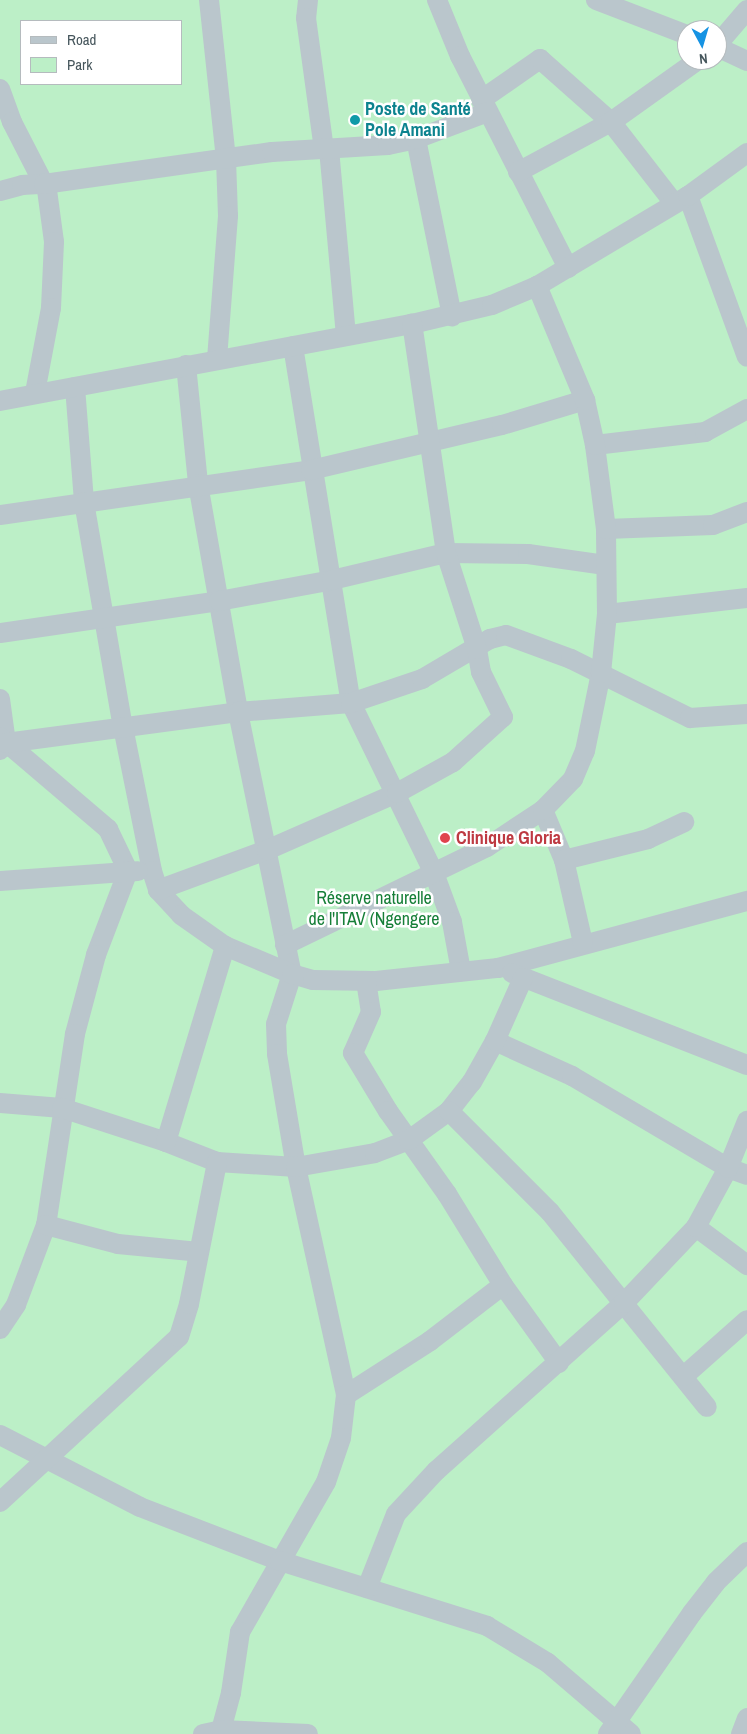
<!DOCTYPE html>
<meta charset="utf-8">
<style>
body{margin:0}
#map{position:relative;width:747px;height:1734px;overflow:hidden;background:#f1eeef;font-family:"Archivo Narrow",sans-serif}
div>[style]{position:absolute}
.green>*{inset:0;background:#bcefc7}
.minor>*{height:20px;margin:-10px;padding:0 10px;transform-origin:10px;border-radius:10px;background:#bac6cc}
.dots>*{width:14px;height:14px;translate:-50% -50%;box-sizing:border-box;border:2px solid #fff;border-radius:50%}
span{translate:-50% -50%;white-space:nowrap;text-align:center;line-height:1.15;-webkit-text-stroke:5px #fff;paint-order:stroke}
.culture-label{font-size:18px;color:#0d838f;font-weight:700}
.left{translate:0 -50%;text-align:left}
.health-label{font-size:18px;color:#be3a42;font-weight:700}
.park-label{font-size:18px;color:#167f38}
.legend{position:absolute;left:20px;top:20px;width:162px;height:65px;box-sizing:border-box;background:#fff;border:1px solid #b5bbbe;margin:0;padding:6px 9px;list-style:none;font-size:15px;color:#46565c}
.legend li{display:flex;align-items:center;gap:10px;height:25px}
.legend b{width:25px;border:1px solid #b5bbbe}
.north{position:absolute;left:677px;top:20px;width:50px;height:50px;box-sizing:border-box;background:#fff;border:1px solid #b5bbbe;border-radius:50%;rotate:174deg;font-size:14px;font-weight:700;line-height:20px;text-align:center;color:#46565c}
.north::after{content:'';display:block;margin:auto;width:18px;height:22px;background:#1693e3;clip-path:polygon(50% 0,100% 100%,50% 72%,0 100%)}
</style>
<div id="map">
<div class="green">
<div style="clip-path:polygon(evenodd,0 0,747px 0,747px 1734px,0 1734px,0 0,21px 21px,181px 21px,181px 84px,21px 84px,21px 21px,0 0,687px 30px,717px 30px,717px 60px,687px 60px,687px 30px)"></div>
</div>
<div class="minor">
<div style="left:209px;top:0;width:160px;rotate:83.9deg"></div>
<div style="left:226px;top:159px;width:57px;rotate:88deg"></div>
<div style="left:228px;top:216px;width:143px;rotate:94.4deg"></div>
<div style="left:308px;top:0;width:18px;rotate:96deg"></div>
<div style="left:306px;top:18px;width:132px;rotate:82.2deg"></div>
<div style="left:437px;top:0;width:61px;rotate:67.7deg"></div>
<div style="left:460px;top:56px;width:238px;rotate:63deg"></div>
<div style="left:596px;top:0;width:97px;rotate:21deg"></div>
<div style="left:717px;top:45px;width:46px;rotate:-49.4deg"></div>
<div style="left:717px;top:47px;width:33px;rotate:25deg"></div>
<div style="left:0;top:89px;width:35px;rotate:70deg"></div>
<div style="left:12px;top:122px;width:76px;rotate:62.8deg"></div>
<div style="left:47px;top:190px;width:52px;rotate:82.3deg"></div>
<div style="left:54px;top:242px;width:66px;rotate:92.6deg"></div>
<div style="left:51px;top:308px;width:86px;rotate:100.7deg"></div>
<div style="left:481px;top:100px;width:72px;rotate:-34.8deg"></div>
<div style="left:540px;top:59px;width:95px;rotate:41.6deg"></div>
<div style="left:611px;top:122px;width:103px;rotate:52.1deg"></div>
<div style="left:416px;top:139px;width:181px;rotate:78.5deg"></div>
<div style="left:329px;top:149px;width:187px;rotate:84.8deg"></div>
<div style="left:518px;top:172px;width:106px;rotate:-28.3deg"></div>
<div style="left:611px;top:122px;width:107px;rotate:-35.5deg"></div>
<div style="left:0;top:191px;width:23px;rotate:-15deg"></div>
<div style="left:22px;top:185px;width:22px;rotate:-3deg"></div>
<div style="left:44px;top:184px;width:230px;rotate:-8deg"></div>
<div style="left:272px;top:152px;width:116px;rotate:-3.5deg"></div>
<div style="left:388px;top:145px;width:29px;rotate:-12deg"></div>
<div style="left:416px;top:139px;width:77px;rotate:-20.6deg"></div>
<div style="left:688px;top:196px;width:171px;rotate:69.9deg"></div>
<div style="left:293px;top:346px;width:362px;rotate:80.8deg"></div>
<div style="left:351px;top:703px;width:189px;rotate:64deg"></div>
<div style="left:434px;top:873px;width:52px;rotate:69.8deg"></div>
<div style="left:452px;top:922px;width:50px;rotate:79.6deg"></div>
<div style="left:186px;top:365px;width:120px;rotate:84.2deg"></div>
<div style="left:198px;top:484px;width:231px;rotate:80deg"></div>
<div style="left:238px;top:712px;width:268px;rotate:78.4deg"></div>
<div style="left:292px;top:974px;width:52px;rotate:107.7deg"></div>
<div style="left:276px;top:1024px;width:30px;rotate:88deg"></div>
<div style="left:277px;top:1054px;width:115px;rotate:80.5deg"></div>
<div style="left:296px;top:1167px;width:233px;rotate:77.6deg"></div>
<div style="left:346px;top:1395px;width:43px;rotate:96.6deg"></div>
<div style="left:341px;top:1438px;width:46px;rotate:108.8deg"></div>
<div style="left:326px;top:1482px;width:173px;rotate:119.8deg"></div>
<div style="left:240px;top:1632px;width:62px;rotate:98.4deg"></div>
<div style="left:231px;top:1693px;width:42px;rotate:105deg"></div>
<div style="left:75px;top:387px;width:115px;rotate:85.5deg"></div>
<div style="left:84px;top:502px;width:228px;rotate:80.2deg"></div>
<div style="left:123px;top:727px;width:147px;rotate:78.6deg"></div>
<div style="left:152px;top:871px;width:20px;rotate:72deg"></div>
<div style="left:158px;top:890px;width:34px;rotate:47deg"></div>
<div style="left:181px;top:915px;width:54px;rotate:35.2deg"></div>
<div style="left:225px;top:946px;width:73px;rotate:22.7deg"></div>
<div style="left:292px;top:974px;width:22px;rotate:16deg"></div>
<div style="left:313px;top:980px;width:63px;rotate:0.9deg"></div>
<div style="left:376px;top:981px;width:123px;rotate:-6.1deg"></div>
<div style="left:498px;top:968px;width:258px;rotate:-15.1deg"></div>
<div style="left:0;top:401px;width:419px;rotate:-10.6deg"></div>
<div style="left:412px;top:324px;width:82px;rotate:-13.4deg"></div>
<div style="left:492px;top:305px;width:49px;rotate:-22.9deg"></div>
<div style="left:537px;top:286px;width:176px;rotate:-30.8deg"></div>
<div style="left:688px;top:196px;width:73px;rotate:-36.1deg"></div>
<div style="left:595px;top:445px;width:111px;rotate:-6.7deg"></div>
<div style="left:705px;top:432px;width:48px;rotate:-28.7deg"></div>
<div style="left:0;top:515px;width:314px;rotate:-8.2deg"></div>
<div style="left:311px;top:470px;width:196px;rotate:-13.3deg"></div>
<div style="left:502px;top:425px;width:87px;rotate:-16.8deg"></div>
<div style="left:606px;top:529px;width:107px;rotate:-2.1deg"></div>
<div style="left:713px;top:525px;width:36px;rotate:-21deg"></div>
<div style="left:607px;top:614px;width:141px;rotate:-6.5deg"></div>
<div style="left:0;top:633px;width:221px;rotate:-8.3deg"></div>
<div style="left:219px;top:601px;width:115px;rotate:-10.5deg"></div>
<div style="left:332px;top:580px;width:117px;rotate:-13.3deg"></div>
<div style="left:446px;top:553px;width:82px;rotate:0.7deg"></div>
<div style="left:528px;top:554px;width:78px;rotate:8.1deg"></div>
<div style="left:0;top:699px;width:44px;rotate:82.2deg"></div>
<div style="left:0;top:737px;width:142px;rotate:40.4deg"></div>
<div style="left:108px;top:829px;width:47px;rotate:64.5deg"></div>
<div style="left:128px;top:871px;width:90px;rotate:110.9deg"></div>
<div style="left:96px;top:955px;width:82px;rotate:104.9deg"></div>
<div style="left:75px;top:1034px;width:193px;rotate:98.6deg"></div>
<div style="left:46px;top:1225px;width:85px;rotate:110.6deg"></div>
<div style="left:16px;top:1305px;width:29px;rotate:124deg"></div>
<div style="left:0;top:750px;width:9px;rotate:-49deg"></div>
<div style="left:6px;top:743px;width:234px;rotate:-7.6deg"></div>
<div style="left:238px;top:712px;width:113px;rotate:-4.6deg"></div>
<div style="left:351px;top:703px;width:75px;rotate:-18.7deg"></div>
<div style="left:422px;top:679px;width:79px;rotate:-30.5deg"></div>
<div style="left:490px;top:639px;width:16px;rotate:-14deg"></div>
<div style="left:506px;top:635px;width:69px;rotate:20.3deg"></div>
<div style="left:571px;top:659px;width:133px;rotate:26.4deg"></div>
<div style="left:690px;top:718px;width:57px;rotate:-4deg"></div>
<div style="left:543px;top:810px;width:54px;rotate:67.2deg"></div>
<div style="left:564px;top:860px;width:85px;rotate:77.1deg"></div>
<div style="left:564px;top:860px;width:87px;rotate:-14deg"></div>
<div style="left:648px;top:839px;width:40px;rotate:-25deg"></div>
<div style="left:0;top:881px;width:138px;rotate:-4.1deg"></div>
<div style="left:158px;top:890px;width:116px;rotate:-20.2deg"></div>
<div style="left:267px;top:850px;width:142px;rotate:-23.7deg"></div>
<div style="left:397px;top:793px;width:64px;rotate:-29deg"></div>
<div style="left:453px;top:762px;width:67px;rotate:-42deg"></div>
<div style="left:503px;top:717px;width:50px;rotate:-116.1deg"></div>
<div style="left:481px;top:672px;width:23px;rotate:-100deg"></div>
<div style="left:477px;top:649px;width:101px;rotate:-107.9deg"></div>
<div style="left:446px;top:553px;width:232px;rotate:-98.4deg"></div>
<div style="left:285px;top:945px;width:225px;rotate:-25.9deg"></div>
<div style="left:487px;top:847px;width:67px;rotate:-33.5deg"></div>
<div style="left:543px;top:810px;width:43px;rotate:-45.9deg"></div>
<div style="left:573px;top:779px;width:30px;rotate:-67deg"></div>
<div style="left:585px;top:751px;width:80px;rotate:-78.4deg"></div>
<div style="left:601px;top:673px;width:59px;rotate:-84.2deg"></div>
<div style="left:607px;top:614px;width:85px;rotate:-90.7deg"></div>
<div style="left:606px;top:529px;width:85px;rotate:-97.5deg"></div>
<div style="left:595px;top:445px;width:46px;rotate:-102.5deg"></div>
<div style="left:585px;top:400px;width:124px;rotate:-112.8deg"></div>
<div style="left:512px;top:973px;width:252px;rotate:21.4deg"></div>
<div style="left:366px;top:981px;width:31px;rotate:81deg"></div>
<div style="left:371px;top:1012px;width:45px;rotate:113.7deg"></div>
<div style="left:353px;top:1053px;width:68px;rotate:58.9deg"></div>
<div style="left:388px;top:1111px;width:102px;rotate:54.6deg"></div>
<div style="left:447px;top:1194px;width:107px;rotate:58.4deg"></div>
<div style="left:503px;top:1285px;width:96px;rotate:54.3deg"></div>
<div style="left:495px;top:1041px;width:85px;rotate:24.4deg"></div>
<div style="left:572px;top:1076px;width:181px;rotate:30.5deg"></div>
<div style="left:728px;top:1168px;width:20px;rotate:20deg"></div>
<div style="left:0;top:1103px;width:62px;rotate:4.6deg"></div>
<div style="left:62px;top:1108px;width:109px;rotate:18.1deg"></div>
<div style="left:166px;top:1142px;width:55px;rotate:21.4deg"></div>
<div style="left:217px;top:1162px;width:79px;rotate:3.6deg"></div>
<div style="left:296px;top:1167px;width:80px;rotate:-10deg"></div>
<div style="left:375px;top:1153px;width:36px;rotate:-21deg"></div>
<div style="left:409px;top:1140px;width:49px;rotate:-35.9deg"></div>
<div style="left:449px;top:1111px;width:37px;rotate:-52deg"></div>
<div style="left:472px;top:1082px;width:47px;rotate:-60.7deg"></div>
<div style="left:495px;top:1041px;width:69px;rotate:-66deg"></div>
<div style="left:449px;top:1111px;width:143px;rotate:45deg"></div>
<div style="left:550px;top:1212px;width:250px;rotate:51.2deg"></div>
<div style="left:166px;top:1142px;width:205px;rotate:-73.2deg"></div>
<div style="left:46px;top:1225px;width:74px;rotate:14.8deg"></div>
<div style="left:118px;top:1244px;width:81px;rotate:5.6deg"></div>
<div style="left:696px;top:1227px;width:64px;rotate:36.7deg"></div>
<div style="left:684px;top:1376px;width:84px;rotate:-41.6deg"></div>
<div style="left:346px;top:1395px;width:100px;rotate:-32.7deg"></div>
<div style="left:430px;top:1341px;width:92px;rotate:-37.5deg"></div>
<div style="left:0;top:1435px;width:157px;rotate:27.2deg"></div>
<div style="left:140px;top:1507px;width:150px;rotate:21.1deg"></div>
<div style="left:280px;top:1561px;width:217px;rotate:17.4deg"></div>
<div style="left:487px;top:1626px;width:71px;rotate:31.2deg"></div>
<div style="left:548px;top:1663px;width:109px;rotate:40.5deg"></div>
<div style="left:0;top:1502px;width:243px;rotate:-42.7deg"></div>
<div style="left:179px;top:1337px;width:34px;rotate:-73deg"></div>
<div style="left:189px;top:1304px;width:145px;rotate:-78.8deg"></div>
<div style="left:367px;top:1588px;width:79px;rotate:-68.6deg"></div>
<div style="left:396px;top:1514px;width:59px;rotate:-47.1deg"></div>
<div style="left:436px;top:1471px;width:252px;rotate:-41.8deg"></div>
<div style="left:624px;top:1303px;width:105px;rotate:-46.5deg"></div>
<div style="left:696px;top:1227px;width:67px;rotate:-61.5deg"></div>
<div style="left:728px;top:1168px;width:51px;rotate:-68deg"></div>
<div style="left:203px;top:1734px;width:19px;rotate:-12deg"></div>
<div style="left:222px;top:1730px;width:86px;rotate:2.7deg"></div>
<div style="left:608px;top:1734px;width:147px;rotate:-55.2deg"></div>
<div style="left:692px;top:1613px;width:39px;rotate:-52deg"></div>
<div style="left:716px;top:1582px;width:43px;rotate:-44.1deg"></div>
<div style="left:741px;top:1734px;width:17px;rotate:-69deg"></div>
</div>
<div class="dots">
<div style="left:355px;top:120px;background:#0f9aa8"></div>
<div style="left:445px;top:838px;background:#e0444e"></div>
</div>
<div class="culture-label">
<span class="left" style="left:365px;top:120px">Poste de Santé<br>Pole Amani</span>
</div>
<div class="health-label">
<span class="left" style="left:456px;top:838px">Clinique Gloria</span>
</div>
<div class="park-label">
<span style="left:374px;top:909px">Réserve naturelle<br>de l'ITAV (Ngengere</span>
</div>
<ul class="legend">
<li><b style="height:6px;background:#bac6cc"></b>Road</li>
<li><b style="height:14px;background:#bcefc7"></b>Park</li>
</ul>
<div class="north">N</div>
</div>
